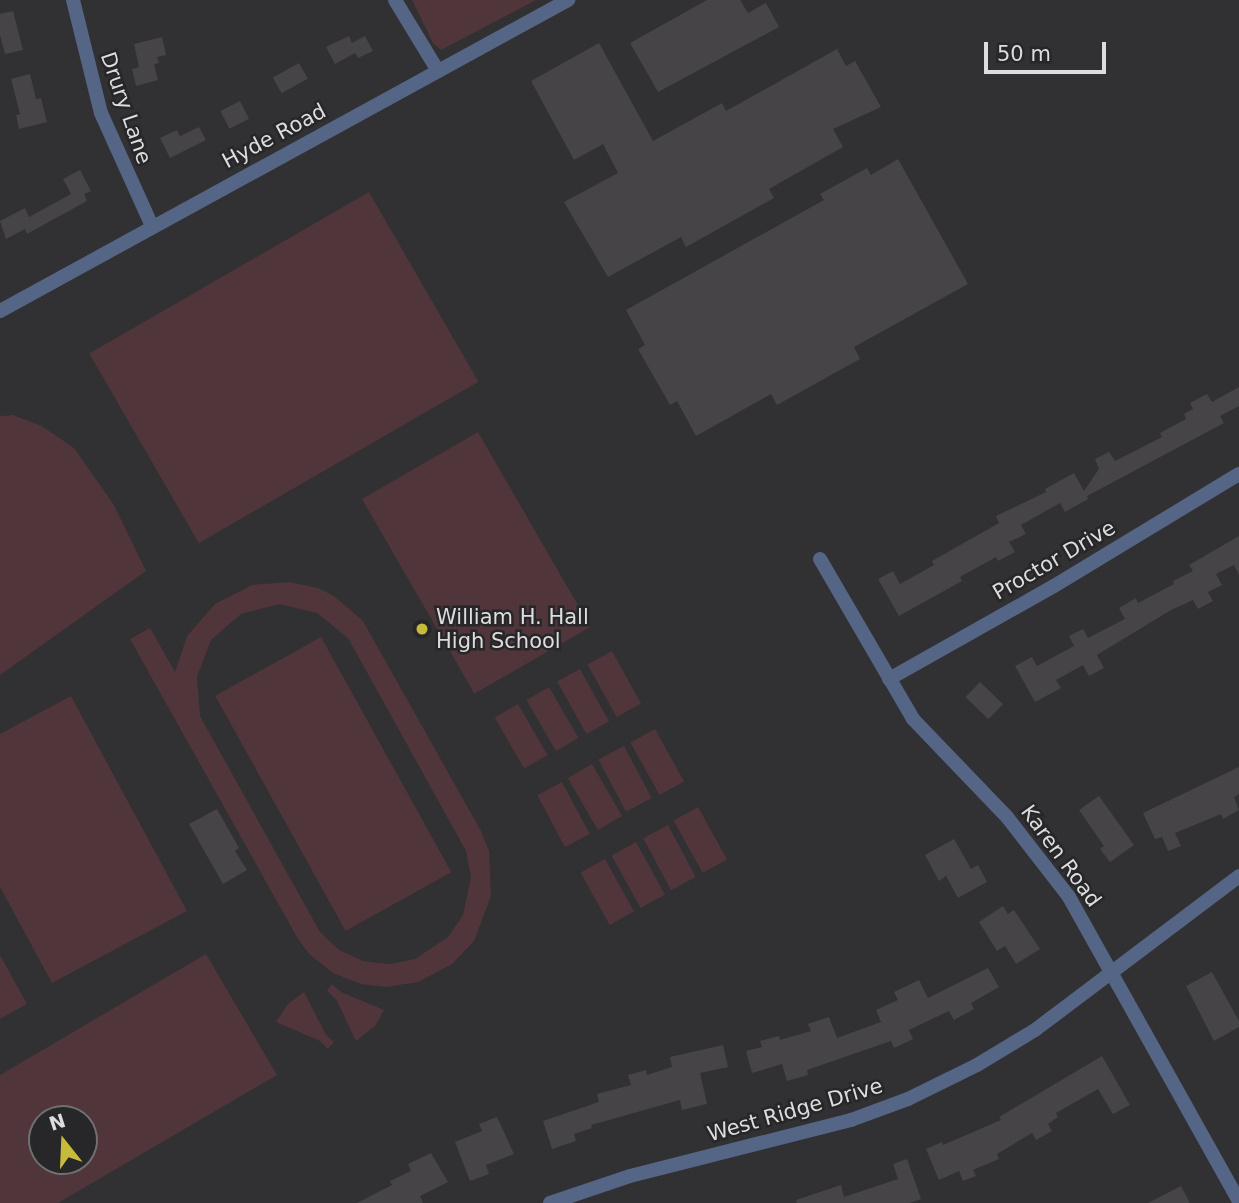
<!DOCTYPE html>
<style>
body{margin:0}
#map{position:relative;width:1239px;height:1203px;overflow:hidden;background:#313032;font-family:"DejaVu Sans",sans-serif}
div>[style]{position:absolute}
.green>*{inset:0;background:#50353b;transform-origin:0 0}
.building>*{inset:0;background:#464446;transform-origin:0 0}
.minor>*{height:14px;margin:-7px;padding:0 7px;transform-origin:7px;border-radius:7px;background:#546585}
.dots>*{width:19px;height:19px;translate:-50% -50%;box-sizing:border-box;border:4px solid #272628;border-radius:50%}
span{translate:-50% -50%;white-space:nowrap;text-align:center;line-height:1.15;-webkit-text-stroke:5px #272628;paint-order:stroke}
.street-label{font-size:21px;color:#ddddde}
.poi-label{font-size:21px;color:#ddddde}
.left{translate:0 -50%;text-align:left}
.north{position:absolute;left:28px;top:1105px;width:70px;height:70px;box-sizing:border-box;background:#272628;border:2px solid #706f71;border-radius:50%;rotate:342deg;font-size:19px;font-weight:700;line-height:28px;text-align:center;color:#ddddde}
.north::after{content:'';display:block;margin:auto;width:24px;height:32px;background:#c7bb3c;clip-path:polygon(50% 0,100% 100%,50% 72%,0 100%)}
.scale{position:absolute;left:984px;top:42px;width:122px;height:32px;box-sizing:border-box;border:4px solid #ddddde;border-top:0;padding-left:9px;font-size:21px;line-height:24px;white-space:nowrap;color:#ddddde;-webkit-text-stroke:5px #272628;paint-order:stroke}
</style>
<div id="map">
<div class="green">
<div style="clip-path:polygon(412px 0,536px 0,441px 50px,433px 43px)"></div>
<div style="left:369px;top:192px;width:219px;height:323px;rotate:60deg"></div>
<div style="clip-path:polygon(13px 415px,42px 426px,74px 448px,114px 505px,146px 571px,0 675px,0 416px)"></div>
<div style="left:478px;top:432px;width:225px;height:134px;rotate:60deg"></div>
<div style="clip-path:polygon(evenodd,289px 582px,318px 588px,334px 596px,363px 621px,481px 831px,489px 851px,491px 896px,474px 941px,452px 964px,418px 982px,386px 987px,361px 984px,333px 973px,309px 954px,298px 939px,130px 639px,150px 628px,175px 672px,187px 636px,215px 604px,252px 585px,289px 582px,279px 604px,317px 613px,348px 638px,466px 851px,471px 877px,463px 915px,448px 937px,415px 959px,390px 964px,363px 961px,339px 950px,320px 932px,200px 716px,197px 677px,211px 640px,241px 614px,279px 604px)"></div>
<div style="left:321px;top:637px;width:269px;height:121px;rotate:61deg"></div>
<div style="left:612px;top:651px;width:60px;height:28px;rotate:61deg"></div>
<div style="left:580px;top:669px;width:60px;height:26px;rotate:61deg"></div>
<div style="left:549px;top:687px;width:59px;height:26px;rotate:60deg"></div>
<div style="clip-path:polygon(71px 696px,187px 911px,52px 983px,0 887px,0 734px)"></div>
<div style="left:518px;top:704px;width:59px;height:27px;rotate:60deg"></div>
<div style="left:655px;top:729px;width:60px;height:28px;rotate:61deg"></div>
<div style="left:624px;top:746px;width:59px;height:29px;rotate:62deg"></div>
<div style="left:592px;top:764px;width:60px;height:28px;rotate:60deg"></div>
<div style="left:562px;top:782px;width:59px;height:28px;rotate:62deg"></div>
<div style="left:698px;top:807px;width:60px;height:28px;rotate:61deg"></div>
<div style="left:668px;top:825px;width:59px;height:28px;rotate:62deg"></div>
<div style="left:636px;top:842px;width:60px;height:28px;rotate:61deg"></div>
<div style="left:605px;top:859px;width:60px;height:28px;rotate:61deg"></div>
<div style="clip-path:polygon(evenodd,206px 954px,277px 1075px,58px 1203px,0 1203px,0 1075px,206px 954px,42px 1119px,84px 1119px,84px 1161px,42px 1161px,42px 1119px)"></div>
<div style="clip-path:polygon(0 955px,27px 1004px,0 1019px)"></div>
<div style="clip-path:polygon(332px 984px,341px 992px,384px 1010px,375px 1026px,356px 1041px,336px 999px,327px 991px)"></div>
<div style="clip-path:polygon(304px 992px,326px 1035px,334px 1042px,328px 1049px,320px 1041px,276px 1022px,288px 1004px)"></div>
</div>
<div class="building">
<div style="clip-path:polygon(707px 0,740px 0,748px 13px,766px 3px,779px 27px,658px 92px,630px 43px)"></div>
<div style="clip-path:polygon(13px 11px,23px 50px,5px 54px,0 35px,0 14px)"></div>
<div style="clip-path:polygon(349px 36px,352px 43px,365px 36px,373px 51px,358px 58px,355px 53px,335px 64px,326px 47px)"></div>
<div style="clip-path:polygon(162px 37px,166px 55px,157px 57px,159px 63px,154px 64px,158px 80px,136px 86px,132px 69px,139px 67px,134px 44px)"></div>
<div style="clip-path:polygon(599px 43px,653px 141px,722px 103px,726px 111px,837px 49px,846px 66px,855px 61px,881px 107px,833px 129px,843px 147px,769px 189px,774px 198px,686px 247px,681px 237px,608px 277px,564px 202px,618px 173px,603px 144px,574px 160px,531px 81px)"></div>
<div style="left:299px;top:63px;width:18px;height:30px;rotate:61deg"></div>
<div style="clip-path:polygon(30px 74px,36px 99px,41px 98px,47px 122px,19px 129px,16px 115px,20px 114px,11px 79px)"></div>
<div style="left:240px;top:101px;width:20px;height:22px;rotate:63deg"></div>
<div style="clip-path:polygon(199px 127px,206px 140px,170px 158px,160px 138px,177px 130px,180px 136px)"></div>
<div style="clip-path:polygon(898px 159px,968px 284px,854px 347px,860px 359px,777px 405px,771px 394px,696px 436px,677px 401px,670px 405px,638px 349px,645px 345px,626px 310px,824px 200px,820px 194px,867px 168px,871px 175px)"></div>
<div style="clip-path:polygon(80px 170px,91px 191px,84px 194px,87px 201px,27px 234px,25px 229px,6px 239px,0 221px,25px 208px,29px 217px,71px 194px,63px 179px)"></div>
<div style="clip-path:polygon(1239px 387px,1239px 406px,1220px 416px,1224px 423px,1087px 496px,1088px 499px,1065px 512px,1060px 503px,1021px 525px,1026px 534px,1009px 542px,1015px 552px,998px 561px,996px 557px,960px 577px,962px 581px,899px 616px,878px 579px,893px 571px,900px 584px,934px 565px,932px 561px,999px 523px,996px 516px,1046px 492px,1045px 489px,1074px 473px,1084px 491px,1099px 469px,1095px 459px,1109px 452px,1115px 461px,1162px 437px,1160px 433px,1186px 419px,1184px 414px,1193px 409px,1190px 403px,1207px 394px,1212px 402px)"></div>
<div style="clip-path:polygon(1239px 536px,1239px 575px,1234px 565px,1216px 574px,1222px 585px,1208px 592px,1213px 601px,1198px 609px,1193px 600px,1171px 610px,1097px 655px,1104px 668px,1089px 676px,1083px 665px,1056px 680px,1061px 688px,1035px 702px,1015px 666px,1032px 657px,1037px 666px,1074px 646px,1069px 636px,1083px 629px,1088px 638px,1125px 619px,1119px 608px,1136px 598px,1138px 603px,1174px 584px,1173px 581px,1193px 571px,1189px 565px)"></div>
<div style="left:980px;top:682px;width:32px;height:21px;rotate:44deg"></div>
<div style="clip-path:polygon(1239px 767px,1239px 794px,1234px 797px,1239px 810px,1223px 819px,1221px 814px,1175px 833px,1181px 846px,1168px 851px,1162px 837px,1155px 839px,1143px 813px)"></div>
<div style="clip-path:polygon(1099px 796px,1134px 845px,1110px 862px,1100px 849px,1104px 846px,1079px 810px)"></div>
<div style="clip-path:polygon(217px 809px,239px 848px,235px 851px,247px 870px,223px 884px,189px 824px)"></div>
<div style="clip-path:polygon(954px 839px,971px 869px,978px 865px,987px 882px,958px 898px,946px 876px,939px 881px,925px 855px)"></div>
<div style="clip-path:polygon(1003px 906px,1008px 914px,1014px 910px,1040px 949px,1016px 964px,1005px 946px,997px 951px,979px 922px)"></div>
<div style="clip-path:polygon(988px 968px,999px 987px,971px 1003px,974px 1009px,954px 1020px,949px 1011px,909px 1030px,913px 1039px,894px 1048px,891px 1041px,807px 1070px,808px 1075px,787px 1081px,782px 1064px,752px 1073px,746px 1051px,762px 1047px,760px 1041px,779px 1036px,780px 1040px,811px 1031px,808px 1024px,829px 1017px,837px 1038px,881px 1022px,876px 1010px,898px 1000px,894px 992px,919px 980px,928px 998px)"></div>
<div style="clip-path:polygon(1212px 972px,1239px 1021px,1239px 1027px,1214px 1041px,1186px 986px)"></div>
<div style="clip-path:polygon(723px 1045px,728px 1067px,700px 1073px,707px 1104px,682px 1110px,680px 1100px,591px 1125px,592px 1128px,574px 1134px,576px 1141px,552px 1149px,543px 1121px,599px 1102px,597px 1094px,631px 1085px,628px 1075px,646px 1070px,647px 1075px,672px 1067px,670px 1057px)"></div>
<div style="clip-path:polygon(1102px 1056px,1130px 1105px,1113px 1114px,1098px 1089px,1056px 1113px,1058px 1117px,1048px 1124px,1052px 1131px,1036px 1140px,1032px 1133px,997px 1154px,999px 1159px,973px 1170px,976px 1176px,963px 1181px,959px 1171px,939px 1180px,926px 1149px,942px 1142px,943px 1145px,1001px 1120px,999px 1117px)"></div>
<div style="clip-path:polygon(497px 1117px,514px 1154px,486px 1165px,489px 1174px,470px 1181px,455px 1142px,482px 1131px,479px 1124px)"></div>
<div style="clip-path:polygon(431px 1153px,448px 1182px,420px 1196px,423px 1203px,357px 1203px,392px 1185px,390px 1181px,411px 1171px,408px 1164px)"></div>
<div style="clip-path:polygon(907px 1159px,921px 1199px,909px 1203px,797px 1203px,796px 1200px,841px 1185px,844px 1197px,898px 1179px,893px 1164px)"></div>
<div style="clip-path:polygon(1181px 1186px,1190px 1203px,1148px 1203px)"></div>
</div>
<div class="minor">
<div style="left:73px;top:0;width:116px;rotate:76.1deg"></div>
<div style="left:101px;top:113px;width:124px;rotate:65.7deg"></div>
<div style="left:395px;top:0;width:83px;rotate:58.8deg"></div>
<div style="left:0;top:311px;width:648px;rotate:-28.7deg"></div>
<div style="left:820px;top:559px;width:185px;rotate:59.8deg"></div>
<div style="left:913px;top:719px;width:136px;rotate:46.2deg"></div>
<div style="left:1007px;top:817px;width:101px;rotate:52.2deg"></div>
<div style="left:1069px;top:897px;width:348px;rotate:60.8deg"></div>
<div style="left:889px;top:679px;width:189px;rotate:-29.4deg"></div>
<div style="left:1054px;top:586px;width:216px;rotate:-31.2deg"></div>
<div style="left:550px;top:1203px;width:84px;rotate:-18.6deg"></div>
<div style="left:630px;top:1176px;width:228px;rotate:-14.2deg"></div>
<div style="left:851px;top:1120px;width:61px;rotate:-20.2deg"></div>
<div style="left:908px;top:1099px;width:77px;rotate:-26.2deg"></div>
<div style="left:977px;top:1065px;width:68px;rotate:-31.1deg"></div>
<div style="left:1035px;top:1030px;width:256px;rotate:-37deg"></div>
</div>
<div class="dots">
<div style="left:422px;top:629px;background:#c7bb3c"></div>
</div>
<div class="street-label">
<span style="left:126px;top:108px;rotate:71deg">Drury Lane</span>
<span style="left:274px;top:136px;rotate:-28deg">Hyde Road</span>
<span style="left:1054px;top:560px;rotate:-30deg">Proctor Drive</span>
<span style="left:1061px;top:856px;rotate:54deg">Karen Road</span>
<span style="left:795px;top:1110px;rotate:-16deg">West Ridge Drive</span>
</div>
<div class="poi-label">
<span class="left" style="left:436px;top:629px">William H. Hall<br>High School</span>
</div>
<div class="north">N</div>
<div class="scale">50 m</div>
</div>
